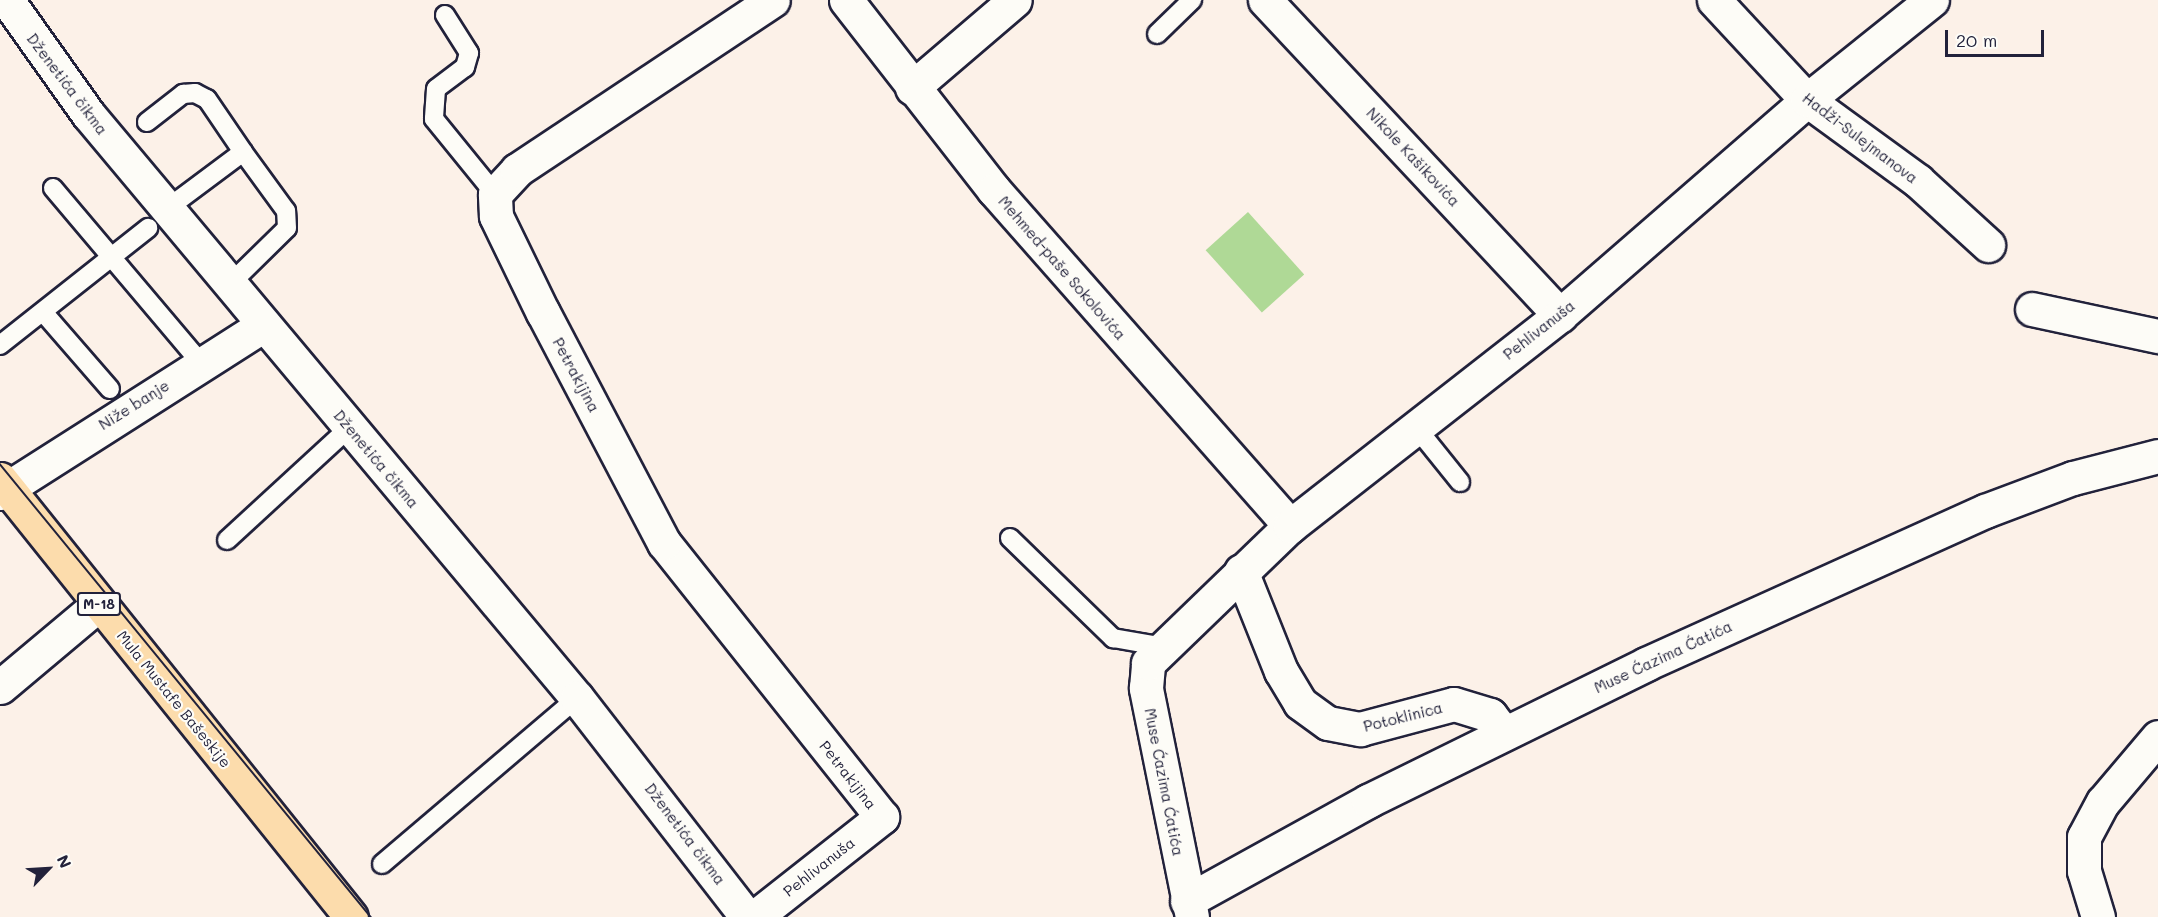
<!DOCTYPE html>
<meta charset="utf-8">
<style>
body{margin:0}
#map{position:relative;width:2158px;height:917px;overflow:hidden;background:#fcf1e8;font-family:Mali,sans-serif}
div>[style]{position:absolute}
.green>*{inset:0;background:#afd996;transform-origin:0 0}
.roads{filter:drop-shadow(2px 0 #22223b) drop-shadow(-2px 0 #22223b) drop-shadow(0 2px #22223b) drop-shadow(0 -2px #22223b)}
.lane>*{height:18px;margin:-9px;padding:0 9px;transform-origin:9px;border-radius:9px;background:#fdfcf7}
.street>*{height:33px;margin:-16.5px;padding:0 16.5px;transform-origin:16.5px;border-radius:16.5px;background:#fdfcf7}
.secondary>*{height:33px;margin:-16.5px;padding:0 16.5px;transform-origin:16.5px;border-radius:16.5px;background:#fdfcf7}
.primary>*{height:33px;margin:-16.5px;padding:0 16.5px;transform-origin:16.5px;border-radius:16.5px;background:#fcdcac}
.tram>*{height:1.5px;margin:-0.75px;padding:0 0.75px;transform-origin:0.75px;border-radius:0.75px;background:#22223b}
span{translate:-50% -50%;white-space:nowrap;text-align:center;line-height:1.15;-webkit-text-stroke:4.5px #fdfcf7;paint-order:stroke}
.shield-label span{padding:2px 4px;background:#fdfcf7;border:2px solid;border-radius:4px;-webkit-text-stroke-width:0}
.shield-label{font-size:14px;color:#22223b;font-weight:700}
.street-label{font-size:15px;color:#22223b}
.north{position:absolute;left:18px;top:839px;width:60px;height:60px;-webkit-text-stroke:4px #fdfcf7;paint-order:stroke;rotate:65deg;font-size:16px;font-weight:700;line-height:24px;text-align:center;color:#22223b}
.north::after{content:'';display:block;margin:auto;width:21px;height:27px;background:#22223b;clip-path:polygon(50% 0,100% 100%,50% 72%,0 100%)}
.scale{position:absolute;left:1945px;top:30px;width:99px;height:27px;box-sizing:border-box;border:3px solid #22223b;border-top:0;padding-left:8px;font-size:18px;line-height:21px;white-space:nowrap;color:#22223b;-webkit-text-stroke:4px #fdfcf7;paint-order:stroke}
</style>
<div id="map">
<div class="green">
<div style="left:1248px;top:212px;width:84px;height:57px;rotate:48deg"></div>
</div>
<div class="roads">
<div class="lane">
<div style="left:445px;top:15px;width:45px;rotate:57.7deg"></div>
<div style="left:469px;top:53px;width:15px;rotate:106deg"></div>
<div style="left:465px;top:67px;width:36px;rotate:143deg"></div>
<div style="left:436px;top:89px;width:30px;rotate:94deg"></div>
<div style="left:434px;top:119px;width:97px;rotate:50.9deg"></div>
<div style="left:1157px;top:34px;width:49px;rotate:-44.2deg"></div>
<div style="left:147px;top:122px;width:46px;rotate:-37.9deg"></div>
<div style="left:183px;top:94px;width:12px;rotate:-5deg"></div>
<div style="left:195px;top:93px;width:13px;rotate:27deg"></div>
<div style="left:207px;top:99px;width:64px;rotate:55.8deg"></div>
<div style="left:243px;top:152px;width:94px;rotate:143.3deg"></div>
<div style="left:53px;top:188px;width:229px;rotate:49.8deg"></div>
<div style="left:231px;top:283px;width:78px;rotate:-44.5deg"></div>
<div style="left:287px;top:228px;width:17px;rotate:-93deg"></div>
<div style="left:286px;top:211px;width:73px;rotate:-126.1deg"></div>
<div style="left:43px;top:312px;width:102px;rotate:49deg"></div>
<div style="left:0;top:345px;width:189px;rotate:-38.3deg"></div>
<div style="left:1415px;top:426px;width:72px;rotate:51.2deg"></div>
<div style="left:1010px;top:538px;width:144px;rotate:44.2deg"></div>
<div style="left:1113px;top:638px;width:53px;rotate:9.8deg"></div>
<div style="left:227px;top:540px;width:167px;rotate:-42.6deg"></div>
<div style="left:382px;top:864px;width:256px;rotate:-40.4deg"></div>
</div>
<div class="street">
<div style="left:7px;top:0;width:140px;rotate:54.6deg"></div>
<div style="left:88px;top:114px;width:762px;rotate:50.06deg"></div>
<div style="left:577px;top:698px;width:277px;rotate:52.2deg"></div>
<div style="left:1265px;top:0;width:432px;rotate:46.9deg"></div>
<div style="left:1714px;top:0;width:137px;rotate:47.1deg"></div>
<div style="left:1807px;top:100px;width:137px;rotate:36.1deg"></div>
<div style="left:1918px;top:181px;width:95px;rotate:42.4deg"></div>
<div style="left:912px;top:88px;width:135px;rotate:-40.5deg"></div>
<div style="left:2032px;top:309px;width:129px;rotate:12.1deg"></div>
<div style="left:0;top:493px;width:313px;rotate:-32.5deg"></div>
<div style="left:1241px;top:571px;width:108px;rotate:68.2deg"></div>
<div style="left:1281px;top:671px;width:37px;rotate:59deg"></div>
<div style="left:1300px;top:703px;width:34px;rotate:36deg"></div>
<div style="left:1328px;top:723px;width:33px;rotate:11deg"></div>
<div style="left:1360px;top:729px;width:97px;rotate:-14.9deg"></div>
<div style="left:1454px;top:704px;width:38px;rotate:17deg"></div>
<div style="left:1490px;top:715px;width:23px;rotate:52deg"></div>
<div style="left:0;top:687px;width:129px;rotate:-40deg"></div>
<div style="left:2098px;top:917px;width:48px;rotate:-106.9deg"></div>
<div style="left:2084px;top:871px;width:34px;rotate:-90deg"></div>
<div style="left:2084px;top:837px;width:40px;rotate:-62deg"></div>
<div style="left:2103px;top:802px;width:85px;rotate:-49.8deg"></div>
</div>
<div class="secondary">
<div style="left:846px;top:0;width:241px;rotate:52.1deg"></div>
<div style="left:994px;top:190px;width:448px;rotate:48.6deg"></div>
<div style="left:1187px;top:901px;width:207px;rotate:-28.9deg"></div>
<div style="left:1368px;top:801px;width:310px;rotate:-26.2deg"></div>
<div style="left:1646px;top:664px;width:372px;rotate:-24.3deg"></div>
<div style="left:1985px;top:511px;width:94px;rotate:-20.6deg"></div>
<div style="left:2073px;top:478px;width:88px;rotate:-14.5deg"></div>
<div style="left:755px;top:917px;width:162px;rotate:-38.2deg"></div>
<div style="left:882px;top:817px;width:350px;rotate:-128.5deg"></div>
<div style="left:664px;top:543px;width:260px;rotate:-117.7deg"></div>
<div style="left:543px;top:313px;width:108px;rotate:-115.9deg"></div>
<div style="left:496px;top:216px;width:22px;rotate:-93deg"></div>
<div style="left:495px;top:194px;width:33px;rotate:-47deg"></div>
<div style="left:517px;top:170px;width:307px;rotate:-33.6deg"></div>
<div style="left:1192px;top:917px;width:234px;rotate:-101.4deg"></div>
<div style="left:1146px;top:688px;width:25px;rotate:-85deg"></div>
<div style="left:1148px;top:663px;width:197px;rotate:-44deg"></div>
<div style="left:1290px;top:526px;width:343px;rotate:-38deg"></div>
<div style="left:1560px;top:315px;width:327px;rotate:-41deg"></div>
<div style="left:1807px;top:100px;width:160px;rotate:-38.7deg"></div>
</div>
<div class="primary">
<div style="left:0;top:479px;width:561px;rotate:51.29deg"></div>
</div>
</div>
<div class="tram">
<div style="left:0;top:464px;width:586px;rotate:50.68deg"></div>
</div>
<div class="shield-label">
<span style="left:99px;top:604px">M-18</span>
</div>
<div class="street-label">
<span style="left:67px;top:84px;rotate:53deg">Dženetića čikma</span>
<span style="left:1860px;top:138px;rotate:37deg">Hadži-Sulejmanova</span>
<span style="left:1413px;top:157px;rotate:47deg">Nikole Kašikovića</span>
<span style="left:1062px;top:268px;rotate:49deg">Mehmed-paše Sokolovića</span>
<span style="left:1539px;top:330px;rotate:-38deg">Pehlivanuša</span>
<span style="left:576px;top:375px;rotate:62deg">Petrakijina</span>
<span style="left:134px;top:405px;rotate:-32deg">Niže banje</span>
<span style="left:376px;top:459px;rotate:50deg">Dženetića čikma</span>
<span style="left:1663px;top:657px;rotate:-25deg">Muse Ćazima Ćatića</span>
<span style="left:174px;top:699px;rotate:51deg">Mula Mustafe Bašeskije</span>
<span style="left:1403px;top:717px;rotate:-14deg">Potoklinica</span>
<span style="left:848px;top:775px;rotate:52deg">Petrakijina</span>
<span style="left:1164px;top:782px;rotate:79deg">Muse Ćazima Ćatića</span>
<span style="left:685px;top:834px;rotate:53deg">Dženetića čikma</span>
<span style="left:819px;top:867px;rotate:-38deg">Pehlivanuša</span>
</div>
<div class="north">N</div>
<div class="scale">20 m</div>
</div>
